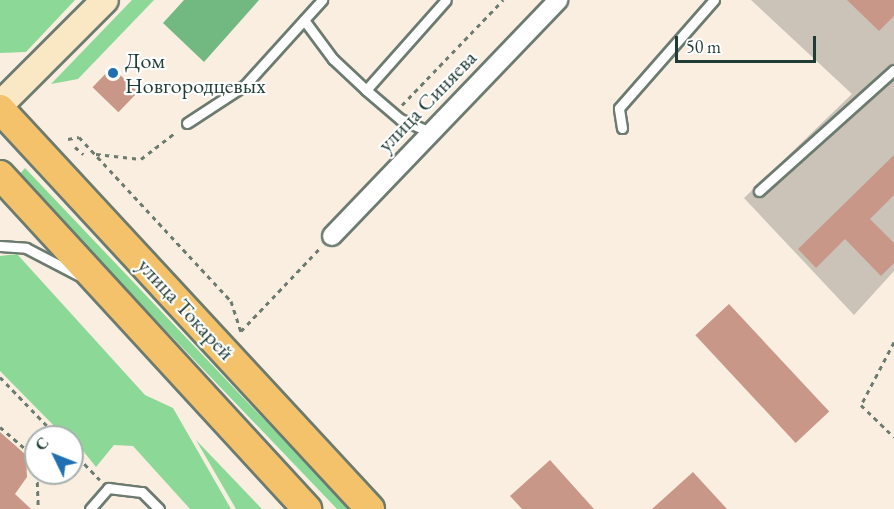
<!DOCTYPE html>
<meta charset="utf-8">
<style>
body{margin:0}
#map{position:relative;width:894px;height:509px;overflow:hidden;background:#faeee0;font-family:"EB Garamond",serif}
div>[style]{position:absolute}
.industrial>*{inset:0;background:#cbc3b8}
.green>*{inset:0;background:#8cd997}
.forest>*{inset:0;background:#71b980}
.building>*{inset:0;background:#c99787;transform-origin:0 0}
.path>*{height:3px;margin-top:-1.5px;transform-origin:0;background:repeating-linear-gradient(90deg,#6c7b70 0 4.5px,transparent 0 9px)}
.roads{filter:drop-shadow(2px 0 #6c7b70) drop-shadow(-2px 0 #6c7b70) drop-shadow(0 2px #6c7b70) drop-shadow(0 -2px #6c7b70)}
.lane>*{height:9px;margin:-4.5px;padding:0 4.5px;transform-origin:4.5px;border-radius:4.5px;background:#fff}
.street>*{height:18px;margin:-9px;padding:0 9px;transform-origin:9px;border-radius:9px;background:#fff}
.secondary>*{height:26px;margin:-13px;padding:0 13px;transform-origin:13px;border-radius:13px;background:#fae7c3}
.primary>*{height:28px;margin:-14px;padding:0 14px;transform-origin:14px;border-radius:14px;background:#f3c26a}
.dots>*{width:16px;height:16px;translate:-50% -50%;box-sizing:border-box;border:3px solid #fff;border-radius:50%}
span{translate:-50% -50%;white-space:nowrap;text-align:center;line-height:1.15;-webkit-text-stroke:4.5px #fff;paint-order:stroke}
.poi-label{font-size:22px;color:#1f3d34}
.left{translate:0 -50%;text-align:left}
.street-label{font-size:22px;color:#1f3d34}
.north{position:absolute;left:24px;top:425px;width:60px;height:60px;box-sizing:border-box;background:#fff;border:2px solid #a5b1ae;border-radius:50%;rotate:313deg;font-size:16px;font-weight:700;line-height:24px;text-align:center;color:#1f3d34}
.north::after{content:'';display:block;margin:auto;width:21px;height:27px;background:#1f6fb2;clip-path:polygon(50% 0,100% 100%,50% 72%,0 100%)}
.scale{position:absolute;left:675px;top:36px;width:141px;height:27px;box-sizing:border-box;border:3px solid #1f3d34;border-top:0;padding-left:8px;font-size:18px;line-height:21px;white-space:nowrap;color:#1f3d34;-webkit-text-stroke:4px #fff;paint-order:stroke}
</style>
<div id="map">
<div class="industrial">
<div style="clip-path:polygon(751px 0,894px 0,894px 271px,854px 315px,744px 198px,852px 94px)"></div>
</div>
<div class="green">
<div style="clip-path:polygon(0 0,75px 0,26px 52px,0 53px)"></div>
<div style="clip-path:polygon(132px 0,154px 0,78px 79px,51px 84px)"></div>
<div style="clip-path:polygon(25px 168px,253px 408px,351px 509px,337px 509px,18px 176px)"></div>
<div style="clip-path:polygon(17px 254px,145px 395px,173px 408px,231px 509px,190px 509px,133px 446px,114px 445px,96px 467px,72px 437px,65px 437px,0 371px,0 256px)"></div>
<div style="clip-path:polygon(196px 440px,262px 509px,236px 509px)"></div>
</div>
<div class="forest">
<div style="clip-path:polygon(184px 0,259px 0,204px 62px,163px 23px)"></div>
</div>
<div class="building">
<div style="clip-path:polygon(847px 0,894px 0,894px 16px,879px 31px)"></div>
<div style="left:112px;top:67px;width:36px;height:28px;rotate:44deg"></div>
<div style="clip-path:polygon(894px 155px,894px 195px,870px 219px,894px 243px,894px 263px,881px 276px,845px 239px,816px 268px,798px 249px)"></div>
<div style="left:729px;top:304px;width:147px;height:46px;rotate:47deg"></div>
<div style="clip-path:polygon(0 432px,26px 455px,27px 477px,15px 494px,31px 509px,0 509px)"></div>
<div style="clip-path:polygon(550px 460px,594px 509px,522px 509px,510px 496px)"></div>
<div style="clip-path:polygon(693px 472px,727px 509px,652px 509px)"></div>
</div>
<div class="path">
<div style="left:402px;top:105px;width:146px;rotate:-46.1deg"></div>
<div style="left:68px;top:139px;width:11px;rotate:-10deg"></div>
<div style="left:79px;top:137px;width:224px;rotate:47.2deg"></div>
<div style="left:231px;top:301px;width:32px;rotate:72deg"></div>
<div style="left:241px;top:331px;width:115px;rotate:-46.4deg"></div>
<div style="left:75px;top:147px;width:11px;rotate:41deg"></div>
<div style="left:96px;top:154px;width:45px;rotate:6.3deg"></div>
<div style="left:141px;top:159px;width:44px;rotate:-37.6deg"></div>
<div style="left:894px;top:342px;width:71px;rotate:117.6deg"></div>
<div style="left:861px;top:405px;width:46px;rotate:44.1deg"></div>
<div style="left:0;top:377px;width:83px;rotate:46deg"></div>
<div style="left:0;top:427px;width:48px;rotate:40.7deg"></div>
<div style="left:72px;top:451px;width:40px;rotate:46deg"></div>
<div style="left:37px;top:473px;width:36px;rotate:88deg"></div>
</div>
<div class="roads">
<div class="lane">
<div style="left:304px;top:20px;width:49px;rotate:53.4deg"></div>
<div style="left:333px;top:59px;width:45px;rotate:43.2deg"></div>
<div style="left:366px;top:90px;width:45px;rotate:40.5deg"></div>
<div style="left:400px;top:119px;width:34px;rotate:23deg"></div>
<div style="left:366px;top:90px;width:120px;rotate:-48.4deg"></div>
<div style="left:187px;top:123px;width:69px;rotate:-33.2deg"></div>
<div style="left:245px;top:85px;width:115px;rotate:-47.8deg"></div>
<div style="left:622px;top:128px;width:20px;rotate:-99deg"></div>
<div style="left:619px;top:108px;width:144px;rotate:-48.7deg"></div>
<div style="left:759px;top:191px;width:181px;rotate:-41.9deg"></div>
<div style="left:0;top:246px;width:26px;rotate:4deg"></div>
<div style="left:26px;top:248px;width:59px;rotate:27.4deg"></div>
<div style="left:90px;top:509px;width:28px;rotate:-49deg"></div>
<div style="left:108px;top:488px;width:34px;rotate:7deg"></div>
<div style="left:142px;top:492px;width:24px;rotate:45deg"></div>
</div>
<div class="street">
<div style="left:332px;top:236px;width:327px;rotate:-46.2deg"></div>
</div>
<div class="secondary">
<div style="left:0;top:105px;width:148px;rotate:-45deg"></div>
</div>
<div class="primary">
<div style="left:0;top:109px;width:545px;rotate:47.23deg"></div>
<div style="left:0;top:175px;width:454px;rotate:47.4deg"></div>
</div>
</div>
<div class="dots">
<div style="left:113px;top:73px;background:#1f6fb2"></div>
</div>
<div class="poi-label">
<span class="left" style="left:125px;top:73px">Дом<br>Новгородцевых</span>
</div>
<div class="street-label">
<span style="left:427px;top:101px;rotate:-46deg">улица Синяева</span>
<span style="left:186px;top:309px;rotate:47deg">улица Токарей</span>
</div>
<div class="north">С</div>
<div class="scale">50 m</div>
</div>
